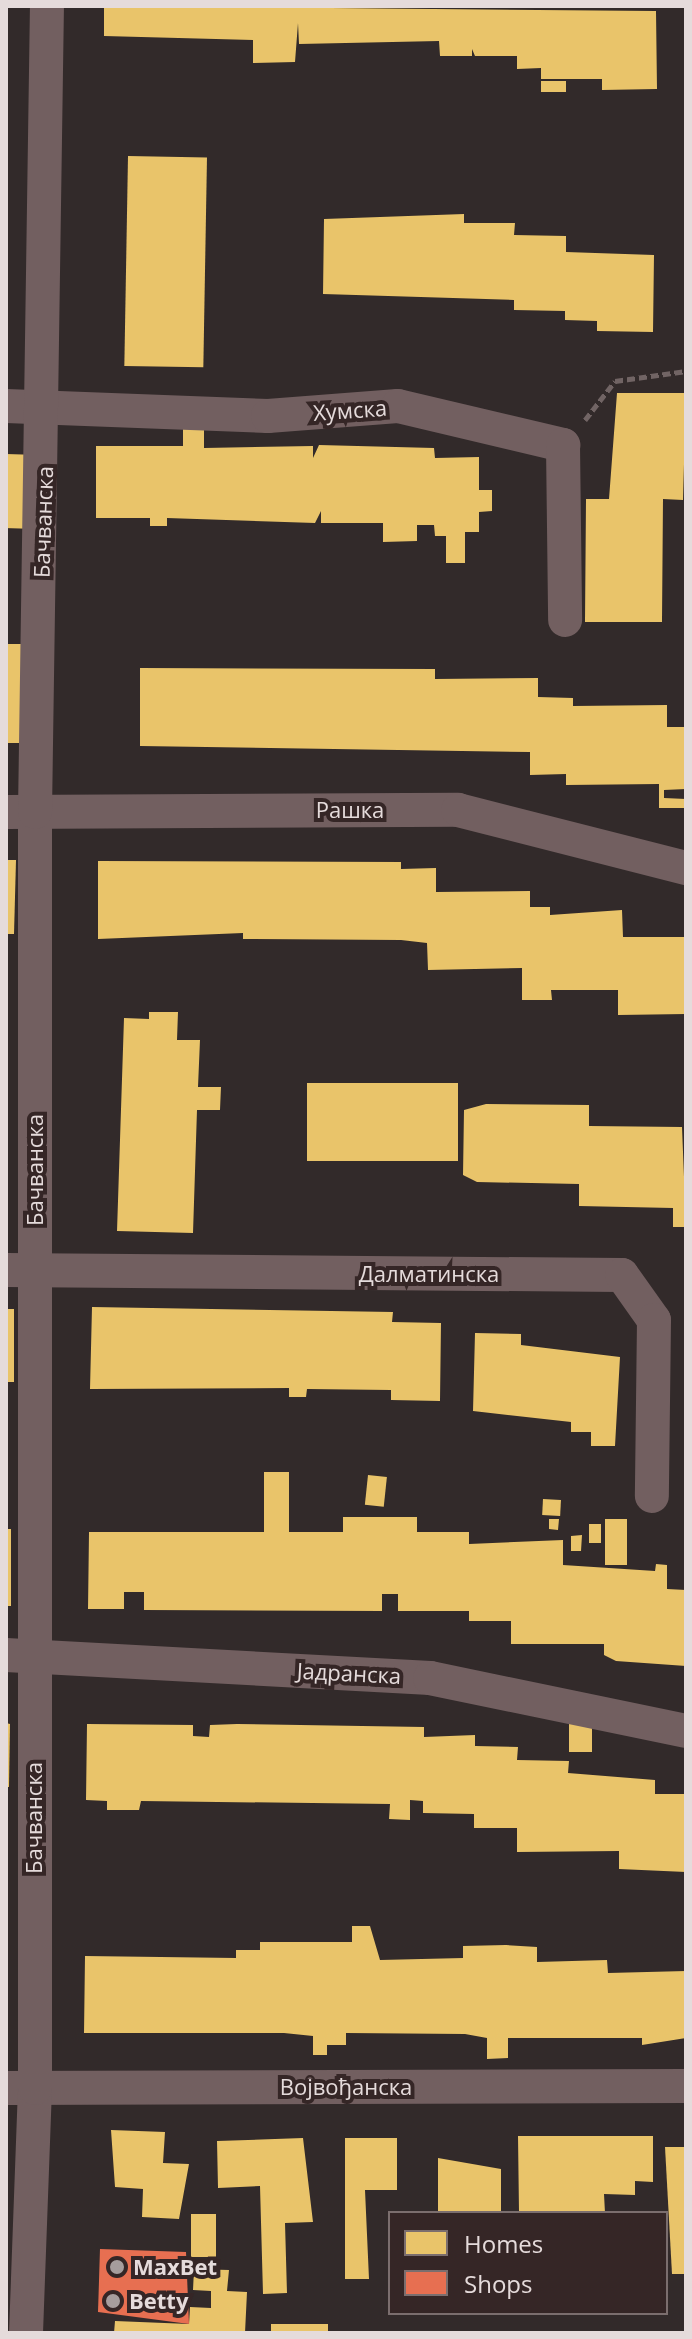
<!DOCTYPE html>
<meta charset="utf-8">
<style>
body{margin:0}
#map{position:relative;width:692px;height:2339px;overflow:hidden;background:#322a2a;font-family:"Open Sans",sans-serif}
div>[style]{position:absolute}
.homes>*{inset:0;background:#e9c46a;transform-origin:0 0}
.shops>*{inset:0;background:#e76f51}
.path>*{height:5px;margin-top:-2.5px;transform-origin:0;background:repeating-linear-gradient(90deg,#716464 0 8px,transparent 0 12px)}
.street>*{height:34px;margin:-17px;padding:0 17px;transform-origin:17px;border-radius:17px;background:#725f60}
.dots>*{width:22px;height:22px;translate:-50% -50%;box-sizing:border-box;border:4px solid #352626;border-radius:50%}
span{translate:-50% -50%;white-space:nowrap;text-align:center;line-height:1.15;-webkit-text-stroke:8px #352626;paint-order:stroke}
.street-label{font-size:22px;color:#e5dbdb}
.poi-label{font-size:22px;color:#e5dbdb;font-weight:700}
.left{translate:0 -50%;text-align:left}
.frame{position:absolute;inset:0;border:8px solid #e5dbdb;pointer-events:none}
.legend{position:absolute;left:388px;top:2211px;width:280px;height:104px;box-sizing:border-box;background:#352626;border:2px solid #7b6e6e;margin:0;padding:10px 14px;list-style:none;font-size:24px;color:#e5dbdb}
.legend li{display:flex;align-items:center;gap:16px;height:40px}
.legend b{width:40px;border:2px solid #7b6e6e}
</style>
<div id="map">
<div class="homes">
<div style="clip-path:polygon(104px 6px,656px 11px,657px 89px,602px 90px,602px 79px,541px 79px,541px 68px,517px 69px,517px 56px,475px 56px,472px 49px,472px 56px,440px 56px,439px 41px,299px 44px,298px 23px,295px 62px,253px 63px,253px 40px,104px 36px)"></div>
<div style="left:566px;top:81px;width:11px;height:25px;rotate:90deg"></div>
<div style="left:128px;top:156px;width:79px;height:210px;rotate:1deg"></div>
<div style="clip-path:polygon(464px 214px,464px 223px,515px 223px,514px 235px,566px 236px,566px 252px,654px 255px,653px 332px,597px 331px,597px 321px,565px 320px,565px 311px,514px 310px,514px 300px,323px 294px,324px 219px)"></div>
<div style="clip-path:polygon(617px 393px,686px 393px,683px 500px,663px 499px,662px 622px,585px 622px,586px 499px,609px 499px)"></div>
<div style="clip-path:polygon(183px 428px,204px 428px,204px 448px,313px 446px,313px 458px,319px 445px,434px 448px,435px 458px,479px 457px,479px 490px,492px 490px,492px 511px,479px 512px,479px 532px,465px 532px,465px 563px,446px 563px,446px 536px,435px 536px,434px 525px,417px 525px,417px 541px,383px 542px,383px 523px,321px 523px,321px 511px,315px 523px,167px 518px,167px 526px,150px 526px,150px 518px,96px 518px,96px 446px,183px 446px)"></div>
<div style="left:6px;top:454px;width:25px;height:74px;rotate:2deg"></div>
<div style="left:6px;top:644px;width:15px;height:99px"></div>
<div style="clip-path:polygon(140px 668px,435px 669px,435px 679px,538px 678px,538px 697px,573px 698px,573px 706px,667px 705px,667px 727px,686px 727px,686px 789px,664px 790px,664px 798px,686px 799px,686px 808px,659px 808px,659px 784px,566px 785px,566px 774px,530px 775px,530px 752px,140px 746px)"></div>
<div style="clip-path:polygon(6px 860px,16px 860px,14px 934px,6px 934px)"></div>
<div style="clip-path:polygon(98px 861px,401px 862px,401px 869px,436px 868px,436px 892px,530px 891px,530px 907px,550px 907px,550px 915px,622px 910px,623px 937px,686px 937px,686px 1014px,618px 1015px,618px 990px,551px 990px,552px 1000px,522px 1000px,522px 968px,428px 970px,427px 943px,401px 940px,243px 939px,243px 933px,98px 939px)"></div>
<div style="clip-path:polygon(149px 1012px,178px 1012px,177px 1040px,200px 1040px,198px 1087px,221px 1087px,220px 1110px,197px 1110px,193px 1233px,117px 1231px,124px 1018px,149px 1019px)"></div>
<div style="left:458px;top:1083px;width:78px;height:151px;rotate:90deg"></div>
<div style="clip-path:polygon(486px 1104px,589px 1105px,589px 1126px,682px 1127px,686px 1227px,673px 1227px,673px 1208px,579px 1206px,579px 1184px,477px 1182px,463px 1175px,464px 1110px)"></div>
<div style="clip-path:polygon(92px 1307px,393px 1312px,392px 1322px,441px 1323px,440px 1401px,391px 1400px,391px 1390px,307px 1389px,306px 1397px,289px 1397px,289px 1388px,90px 1389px)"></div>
<div style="left:6px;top:1309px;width:8px;height:73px"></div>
<div style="clip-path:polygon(475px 1333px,521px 1334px,521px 1345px,620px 1357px,615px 1446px,591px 1446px,591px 1432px,571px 1432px,571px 1422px,473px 1411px)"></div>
<div style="clip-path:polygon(264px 1472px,289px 1472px,289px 1532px,343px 1532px,343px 1517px,417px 1517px,417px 1532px,469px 1532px,469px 1544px,563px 1540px,563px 1565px,655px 1571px,656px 1564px,667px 1565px,667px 1589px,686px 1590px,686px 1666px,616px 1661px,604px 1655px,604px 1644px,511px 1644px,511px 1621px,469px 1621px,469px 1611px,398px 1611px,398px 1594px,382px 1594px,382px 1611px,144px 1610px,144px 1592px,124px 1592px,124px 1609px,88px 1609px,89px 1532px,264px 1532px)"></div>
<div style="left:368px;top:1475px;width:19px;height:30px;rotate:6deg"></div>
<div style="left:543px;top:1499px;width:18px;height:16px;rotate:3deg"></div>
<div style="clip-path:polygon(549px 1519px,559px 1519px,558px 1530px,549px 1529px)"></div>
<div style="left:605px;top:1519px;width:22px;height:46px"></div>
<div style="left:589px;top:1524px;width:12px;height:19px"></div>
<div style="left:6px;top:1529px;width:5px;height:77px"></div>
<div style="clip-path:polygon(582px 1535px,581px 1551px,571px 1551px,571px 1536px)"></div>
<div style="left:569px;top:1720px;width:23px;height:32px"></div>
<div style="clip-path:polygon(6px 1723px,10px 1724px,9px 1787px,6px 1787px)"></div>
<div style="clip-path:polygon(87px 1724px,193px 1725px,193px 1736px,209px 1737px,210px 1725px,237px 1724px,424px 1727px,424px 1737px,475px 1735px,475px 1746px,518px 1747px,517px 1760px,569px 1761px,568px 1773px,655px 1780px,655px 1794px,686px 1794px,686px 1872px,619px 1869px,619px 1851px,517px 1852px,517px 1828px,474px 1828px,474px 1814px,423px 1813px,423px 1801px,410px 1800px,410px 1820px,389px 1819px,390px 1804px,141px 1801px,139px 1810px,107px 1810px,107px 1801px,86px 1800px)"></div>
<div style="clip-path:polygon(352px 1926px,370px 1926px,380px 1960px,463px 1958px,463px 1946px,506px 1945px,537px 1947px,537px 1962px,607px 1960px,608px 1973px,686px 1971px,686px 2038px,642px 2045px,642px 2038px,508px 2038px,508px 2058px,487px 2059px,487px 2038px,465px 2034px,346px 2033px,346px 2045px,327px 2045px,327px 2055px,313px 2055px,313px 2036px,284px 2033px,84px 2033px,85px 1956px,236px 1958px,236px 1950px,260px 1950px,260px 1942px,352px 1942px)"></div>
<div style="clip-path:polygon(111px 2130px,165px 2132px,163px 2163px,189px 2164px,179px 2219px,142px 2217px,143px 2189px,115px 2187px)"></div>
<div style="clip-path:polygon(518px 2136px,653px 2136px,653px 2182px,635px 2181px,635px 2195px,604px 2194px,605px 2213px,519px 2213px)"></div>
<div style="clip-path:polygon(303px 2138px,313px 2222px,285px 2223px,287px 2293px,263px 2294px,260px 2186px,218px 2188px,217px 2141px)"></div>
<div style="clip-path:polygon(345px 2138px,397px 2138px,397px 2190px,365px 2190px,369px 2279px,345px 2279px)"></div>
<div style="clip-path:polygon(665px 2147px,686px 2147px,686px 2274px,672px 2274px)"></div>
<div style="clip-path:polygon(438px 2158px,501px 2169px,501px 2213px,438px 2213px)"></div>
<div style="left:191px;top:2214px;width:25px;height:43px"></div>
<div style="clip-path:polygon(194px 2269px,229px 2270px,227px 2291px,247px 2292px,245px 2333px,114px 2333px,115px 2321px,189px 2324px,190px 2307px,211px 2308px,211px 2291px,193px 2290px)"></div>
<div style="left:271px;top:2324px;width:57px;height:9px"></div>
</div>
<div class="shops">
<div style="clip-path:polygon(100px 2249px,186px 2252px,189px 2324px,98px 2312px)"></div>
</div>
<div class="path">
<div style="left:585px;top:420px;width:49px;rotate:-52.4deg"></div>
<div style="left:615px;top:381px;width:72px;rotate:-8deg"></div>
</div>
<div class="street">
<div style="left:6px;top:406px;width:262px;rotate:2.2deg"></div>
<div style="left:268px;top:416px;width:130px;rotate:-4.4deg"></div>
<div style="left:398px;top:406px;width:170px;rotate:13.3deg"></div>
<div style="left:563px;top:445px;width:175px;rotate:89.3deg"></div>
<div style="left:6px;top:812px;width:452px;rotate:-0.3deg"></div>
<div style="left:458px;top:810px;width:235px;rotate:14.3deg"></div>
<div style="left:6px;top:1270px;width:616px;rotate:0.47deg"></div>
<div style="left:622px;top:1275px;width:55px;rotate:54.6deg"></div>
<div style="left:654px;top:1320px;width:176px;rotate:90.7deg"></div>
<div style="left:6px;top:1655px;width:425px;rotate:3.1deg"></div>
<div style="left:430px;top:1678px;width:261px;rotate:11.7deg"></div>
<div style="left:6px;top:2088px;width:680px;rotate:-0.17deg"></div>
<div style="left:26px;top:2333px;width:245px;rotate:-87.9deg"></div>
<div style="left:35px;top:2088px;width:1276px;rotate:-90deg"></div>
<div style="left:35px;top:812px;width:806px;rotate:-89.15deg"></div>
</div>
<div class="dots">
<div style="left:117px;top:2267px;background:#a69d9d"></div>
<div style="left:113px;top:2301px;background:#a69d9d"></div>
</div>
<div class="street-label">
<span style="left:350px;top:410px;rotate:-4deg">Хумска</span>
<span style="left:43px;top:522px;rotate:-88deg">Бачванска</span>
<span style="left:350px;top:810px">Рашка</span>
<span style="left:35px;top:1170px;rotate:-90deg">Бачванска</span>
<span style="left:429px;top:1274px">Далматинска</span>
<span style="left:349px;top:1673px;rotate:3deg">Јадранска</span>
<span style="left:34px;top:1818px;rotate:-90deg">Бачванска</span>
<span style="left:346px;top:2087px">Војвођанска</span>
</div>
<div class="poi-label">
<span class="left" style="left:133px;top:2267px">MaxBet</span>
<span class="left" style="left:129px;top:2301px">Betty</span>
</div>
<div class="frame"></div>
<ul class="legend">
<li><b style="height:22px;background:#e9c46a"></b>Homes</li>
<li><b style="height:22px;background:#e76f51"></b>Shops</li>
</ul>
</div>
